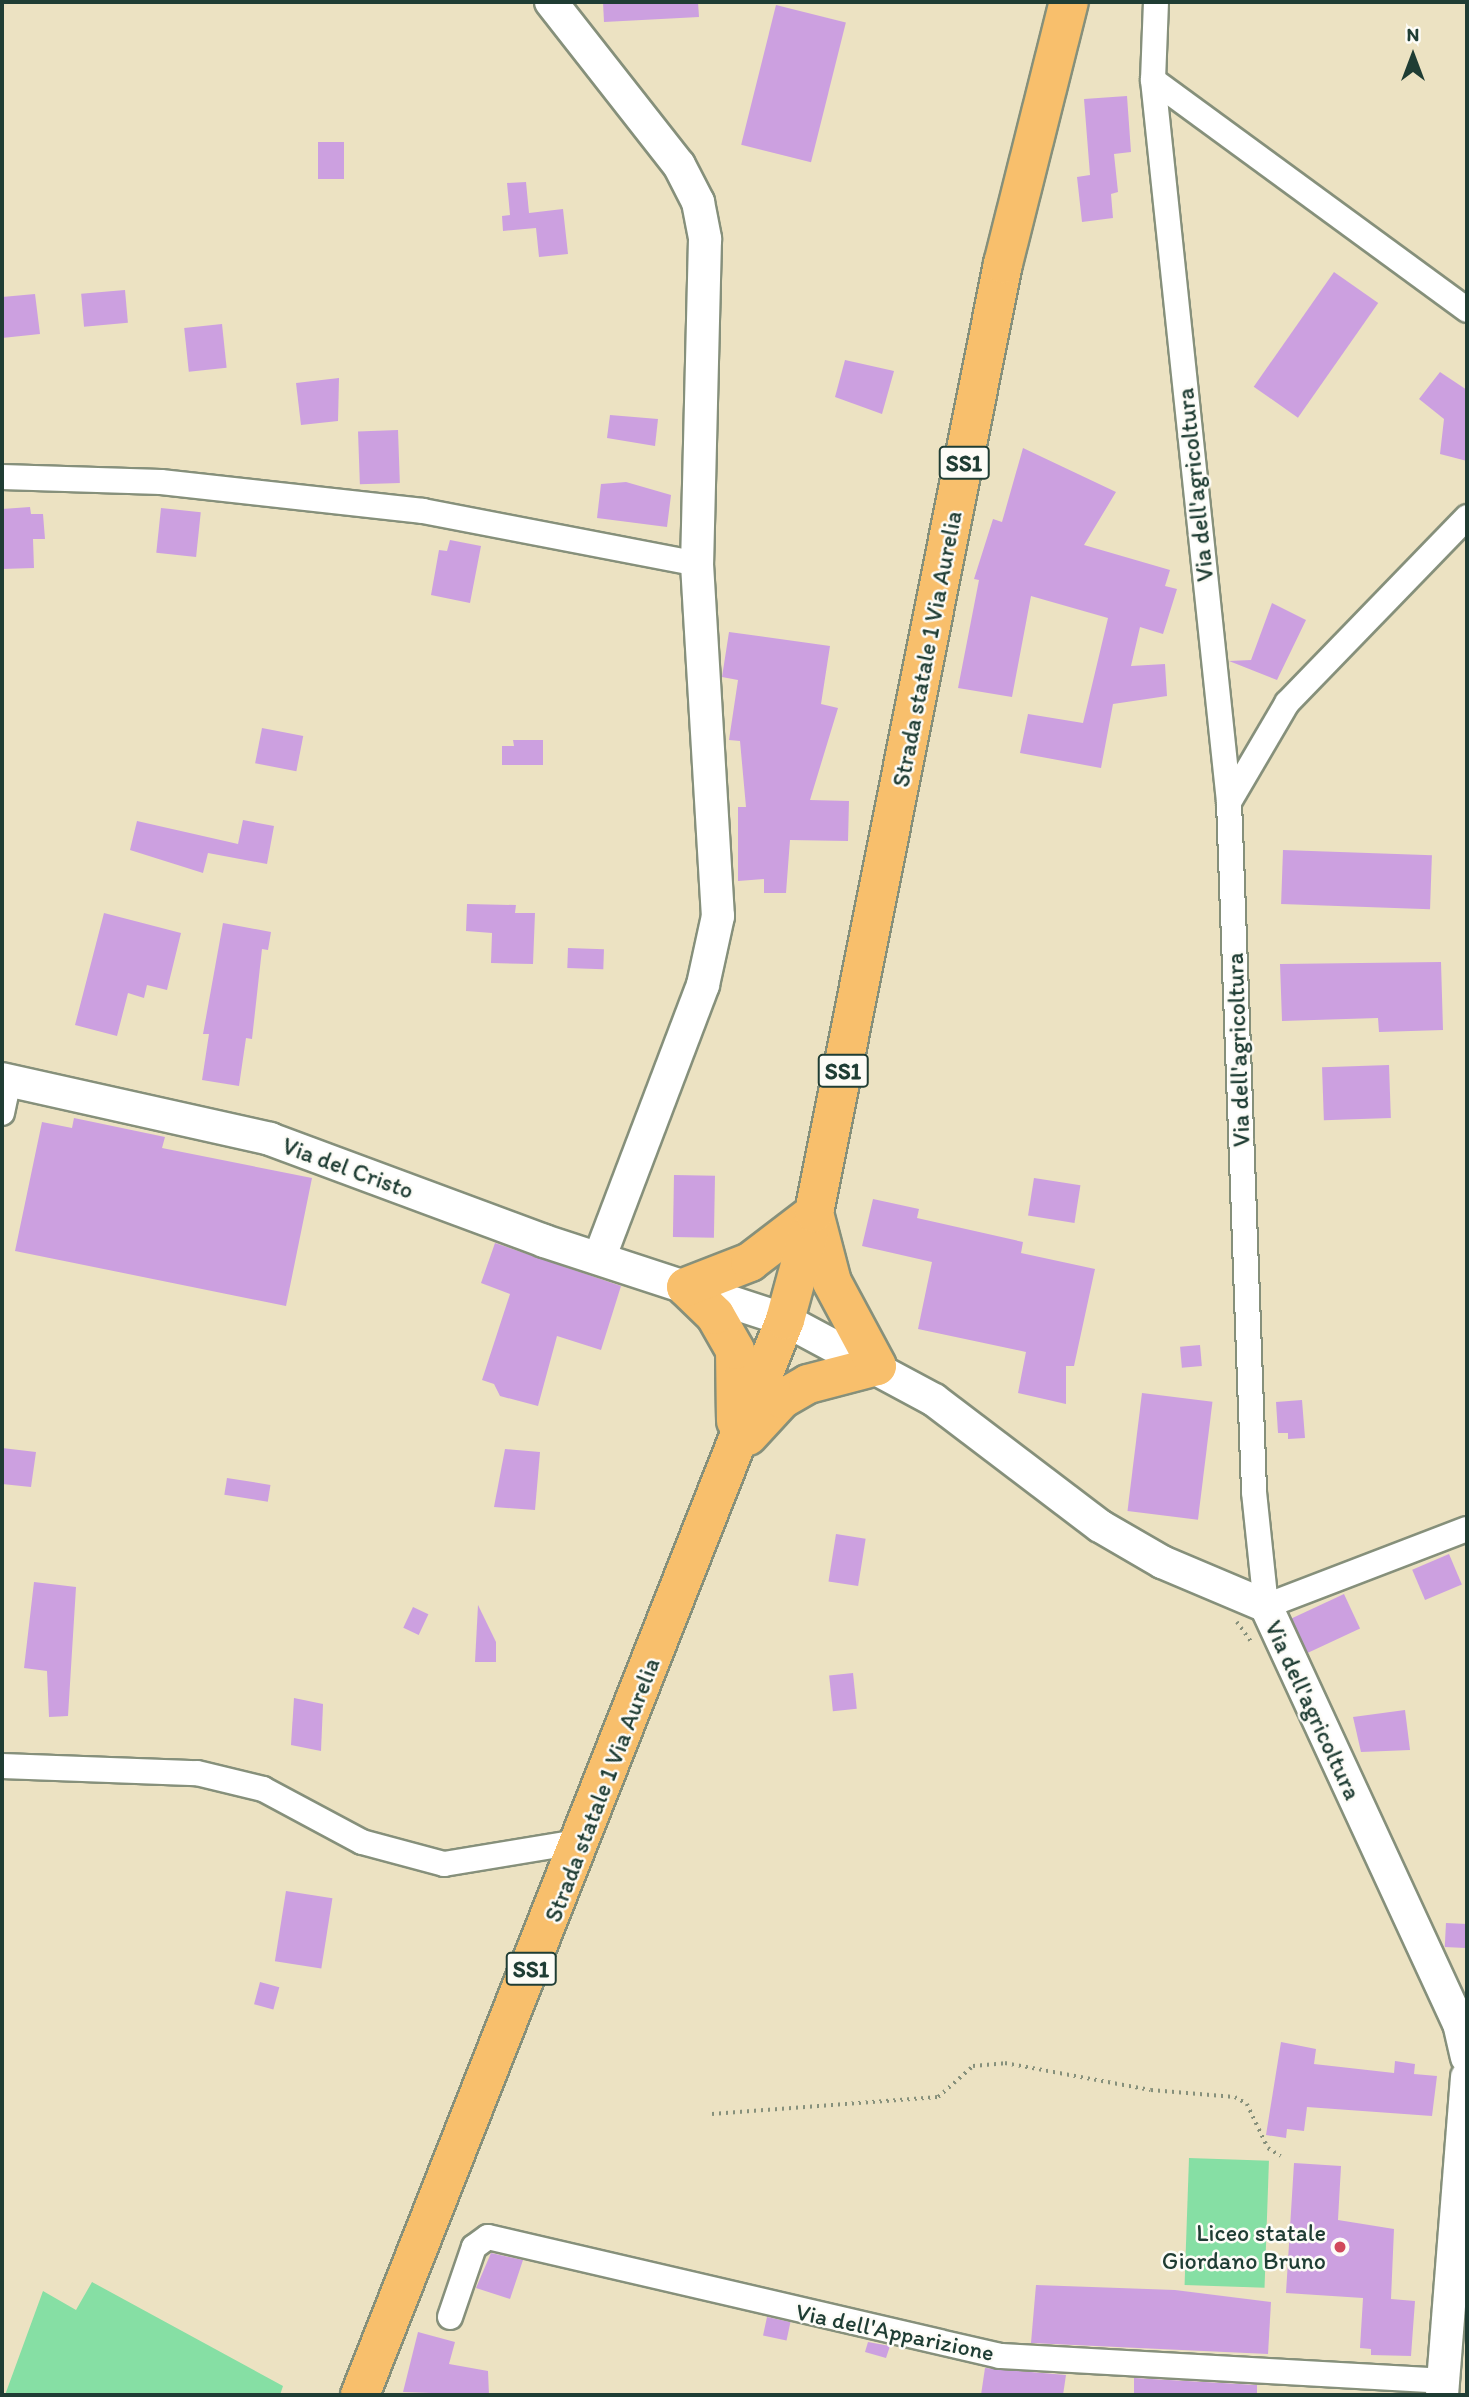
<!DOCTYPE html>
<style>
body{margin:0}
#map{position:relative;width:1469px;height:2397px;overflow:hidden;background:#ece2c2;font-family:Itim,sans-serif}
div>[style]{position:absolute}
.green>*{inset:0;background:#86dfa4;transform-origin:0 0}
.building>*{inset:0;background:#cca0e0;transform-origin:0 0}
.path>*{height:3.5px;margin-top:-1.75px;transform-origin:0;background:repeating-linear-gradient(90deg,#86907b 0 2px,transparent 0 7px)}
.roads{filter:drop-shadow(2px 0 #86907b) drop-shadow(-2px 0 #86907b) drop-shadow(0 2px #86907b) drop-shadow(0 -2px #86907b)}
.minor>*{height:24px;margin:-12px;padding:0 12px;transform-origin:12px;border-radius:12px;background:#fff}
.tertiary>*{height:32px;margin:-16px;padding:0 16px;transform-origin:16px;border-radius:16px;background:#fff}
.primary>*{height:38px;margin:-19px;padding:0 19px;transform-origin:19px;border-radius:19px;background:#f8bf6c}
.dots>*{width:19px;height:19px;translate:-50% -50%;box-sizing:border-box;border:4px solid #fdfcf7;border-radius:50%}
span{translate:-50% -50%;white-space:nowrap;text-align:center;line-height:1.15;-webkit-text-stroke:5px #fdfcf7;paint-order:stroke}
.shield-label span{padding:2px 5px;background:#fdfcf7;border:2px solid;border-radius:5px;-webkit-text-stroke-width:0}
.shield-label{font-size:23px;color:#1f3d34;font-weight:700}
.street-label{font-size:24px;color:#1f3d34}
.poi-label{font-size:24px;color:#1f3d34}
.right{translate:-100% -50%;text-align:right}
.frame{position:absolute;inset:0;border:4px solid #1f3d34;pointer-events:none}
.north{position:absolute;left:1378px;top:21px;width:70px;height:70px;-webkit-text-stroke:5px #fdfcf7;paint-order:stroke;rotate:0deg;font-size:19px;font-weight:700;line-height:28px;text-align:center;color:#1f3d34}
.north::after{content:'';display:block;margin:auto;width:24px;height:32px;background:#1f3d34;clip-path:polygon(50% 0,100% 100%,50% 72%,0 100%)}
</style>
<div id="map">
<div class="green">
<div style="left:1189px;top:2158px;width:80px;height:127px;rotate:2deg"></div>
<div style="clip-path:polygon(92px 2282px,283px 2386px,280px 2395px,5px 2395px,43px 2291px,76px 2310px)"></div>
</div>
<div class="building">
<div style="clip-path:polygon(603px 2px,698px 2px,699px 17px,604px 22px)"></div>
<div style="left:776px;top:5px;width:72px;height:144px;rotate:14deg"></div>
<div style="clip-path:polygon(1127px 96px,1131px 152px,1114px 154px,1118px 192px,1111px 194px,1113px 218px,1082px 222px,1077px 177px,1090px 175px,1084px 99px)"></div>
<div style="left:318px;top:142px;width:26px;height:37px"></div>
<div style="clip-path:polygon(526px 182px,529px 213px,563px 209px,568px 254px,539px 257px,536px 228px,503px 231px,502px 216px,510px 215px,507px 183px)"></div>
<div style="left:1334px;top:272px;width:54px;height:140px;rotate:35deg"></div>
<div style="left:125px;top:290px;width:33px;height:44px;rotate:85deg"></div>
<div style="clip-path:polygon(35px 294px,40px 334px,2px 338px,2px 297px)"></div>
<div style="left:222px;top:324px;width:44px;height:38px;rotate:84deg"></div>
<div style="clip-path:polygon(845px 360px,894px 371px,882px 414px,835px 397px)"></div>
<div style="clip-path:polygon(1440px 372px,1467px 390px,1467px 461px,1440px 454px,1444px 419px,1419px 399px)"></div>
<div style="clip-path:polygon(339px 378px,338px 421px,301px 425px,296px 383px)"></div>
<div style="clip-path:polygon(610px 415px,658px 419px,655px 446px,607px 438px)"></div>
<div style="left:398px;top:430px;width:53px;height:40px;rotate:88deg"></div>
<div style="clip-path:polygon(1023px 448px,1116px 492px,1084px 545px,1170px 570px,1165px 586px,1177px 589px,1163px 634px,1140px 627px,1131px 666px,1165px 664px,1167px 696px,1113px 704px,1101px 768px,1020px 753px,1028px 714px,1083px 723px,1108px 618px,1031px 596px,1012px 697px,958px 688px,979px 580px,974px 579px,993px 519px,1002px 522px)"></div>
<div style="clip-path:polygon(626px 482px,671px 495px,667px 527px,597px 518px,601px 484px)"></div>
<div style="clip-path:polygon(30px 507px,31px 514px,43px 514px,45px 539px,33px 539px,34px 568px,2px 569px,2px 509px)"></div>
<div style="left:161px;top:508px;width:40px;height:45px;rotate:6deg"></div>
<div style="clip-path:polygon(450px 540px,481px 546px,470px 603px,431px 595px,439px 550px,447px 551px)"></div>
<div style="clip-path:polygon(1272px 603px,1306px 620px,1277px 680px,1229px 661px,1251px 660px)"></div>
<div style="clip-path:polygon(729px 632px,830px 646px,821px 704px,838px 708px,810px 800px,849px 801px,848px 841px,790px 840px,786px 893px,764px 893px,764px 879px,738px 881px,738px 807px,746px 807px,740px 741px,729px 740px,738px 680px,722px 677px)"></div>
<div style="left:262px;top:728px;width:42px;height:36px;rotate:11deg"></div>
<div style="clip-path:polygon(513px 740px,543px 740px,543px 765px,502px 765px,502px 746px,514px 746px)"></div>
<div style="clip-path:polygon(243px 820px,274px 826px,267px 864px,208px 853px,203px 873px,130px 850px,137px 821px,238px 844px)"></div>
<div style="left:1283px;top:850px;width:149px;height:54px;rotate:2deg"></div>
<div style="clip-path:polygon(467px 904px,516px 905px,515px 913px,535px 913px,533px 964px,491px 963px,492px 933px,466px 931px)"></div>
<div style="clip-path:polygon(104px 913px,181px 933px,167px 990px,147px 985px,144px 998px,128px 993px,117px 1036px,75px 1025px)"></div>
<div style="clip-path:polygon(223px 923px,271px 932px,268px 950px,262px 949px,252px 1039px,246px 1038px,239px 1086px,202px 1080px,209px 1034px,203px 1034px)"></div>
<div style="left:568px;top:948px;width:36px;height:20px;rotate:2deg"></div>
<div style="clip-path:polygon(1441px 962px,1443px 1030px,1379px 1032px,1378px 1018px,1282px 1021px,1280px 964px)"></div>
<div style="left:1389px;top:1065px;width:53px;height:67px;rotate:88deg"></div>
<div style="clip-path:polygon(74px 1118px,165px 1137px,162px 1148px,312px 1178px,286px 1306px,15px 1251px,42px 1122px,72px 1128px)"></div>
<div style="left:674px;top:1175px;width:41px;height:62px;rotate:1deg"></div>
<div style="left:1034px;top:1178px;width:47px;height:38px;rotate:9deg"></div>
<div style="clip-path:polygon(873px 1199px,919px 1209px,917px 1218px,1023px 1242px,1021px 1253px,1095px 1269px,1074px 1366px,1066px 1366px,1066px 1404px,1018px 1393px,1026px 1352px,918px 1329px,932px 1262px,862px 1246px)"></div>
<div style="clip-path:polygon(495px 1243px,621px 1286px,601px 1350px,557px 1336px,538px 1406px,500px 1396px,494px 1384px,482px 1380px,510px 1294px,481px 1283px)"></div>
<div style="left:1200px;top:1345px;width:21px;height:20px;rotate:85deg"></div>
<div style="left:1142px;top:1393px;width:71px;height:119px;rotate:7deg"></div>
<div style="clip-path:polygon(1302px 1400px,1305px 1438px,1288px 1439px,1288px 1433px,1278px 1433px,1276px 1402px)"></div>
<div style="clip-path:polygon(2px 1448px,36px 1452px,31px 1487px,2px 1484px)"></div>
<div style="clip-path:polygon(505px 1449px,540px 1452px,535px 1510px,494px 1507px)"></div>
<div style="left:227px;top:1478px;width:44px;height:17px;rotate:9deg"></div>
<div style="left:836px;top:1534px;width:30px;height:48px;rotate:9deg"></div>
<div style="left:1449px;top:1554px;width:33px;height:40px;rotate:67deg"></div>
<div style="clip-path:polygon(34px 1582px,76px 1587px,68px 1716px,49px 1717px,47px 1671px,24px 1668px)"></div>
<div style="left:1344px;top:1594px;width:38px;height:58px;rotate:65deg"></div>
<div style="clip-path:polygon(478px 1605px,496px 1642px,496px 1662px,475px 1662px)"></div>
<div style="left:413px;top:1607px;width:17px;height:23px;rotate:25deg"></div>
<div style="left:853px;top:1673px;width:36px;height:24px;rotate:84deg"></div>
<div style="clip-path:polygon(294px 1698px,323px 1704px,321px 1751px,291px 1745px)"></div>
<div style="clip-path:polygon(1405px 1710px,1410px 1750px,1361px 1752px,1353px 1717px)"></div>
<div style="left:286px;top:1891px;width:47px;height:71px;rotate:9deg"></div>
<div style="left:1446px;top:1923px;width:21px;height:24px;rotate:3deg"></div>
<div style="left:260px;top:1982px;width:20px;height:23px;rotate:15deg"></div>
<div style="clip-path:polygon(1281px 2042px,1316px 2049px,1314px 2064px,1394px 2073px,1395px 2061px,1415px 2064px,1414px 2074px,1437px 2076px,1432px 2116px,1307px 2107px,1304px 2131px,1287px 2129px,1286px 2138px,1266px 2135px)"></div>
<div style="clip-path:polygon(1294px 2163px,1341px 2166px,1338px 2220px,1394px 2229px,1391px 2299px,1415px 2301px,1411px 2356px,1371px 2355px,1371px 2349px,1360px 2348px,1363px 2298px,1286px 2293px)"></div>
<div style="clip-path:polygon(491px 2253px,523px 2260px,510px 2299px,476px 2288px)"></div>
<div style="clip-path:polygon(1036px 2285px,1175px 2290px,1271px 2302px,1268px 2354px,1031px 2343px)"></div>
<div style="left:767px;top:2317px;width:24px;height:19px;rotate:12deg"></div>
<div style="clip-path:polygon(418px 2332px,455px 2342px,449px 2364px,488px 2371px,489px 2395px,403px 2392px)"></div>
<div style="clip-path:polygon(868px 2342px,890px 2346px,886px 2358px,865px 2352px)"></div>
<div style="clip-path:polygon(985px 2368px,1066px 2375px,1063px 2395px,981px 2395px)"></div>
<div style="clip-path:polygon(1134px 2378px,1257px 2385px,1257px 2395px,1134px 2395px)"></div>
</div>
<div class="path">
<div style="left:1237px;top:1622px;width:24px;rotate:54deg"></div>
<div style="left:712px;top:2114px;width:227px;rotate:-4.3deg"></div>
<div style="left:938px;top:2097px;width:47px;rotate:-41.5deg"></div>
<div style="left:973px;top:2066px;width:32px;rotate:-5deg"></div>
<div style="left:1005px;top:2063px;width:148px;rotate:10.5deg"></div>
<div style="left:1151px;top:2090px;width:84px;rotate:4.8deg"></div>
<div style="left:1235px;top:2097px;width:14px;rotate:30deg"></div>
<div style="left:1247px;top:2104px;width:49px;rotate:64.5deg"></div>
<div style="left:1268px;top:2148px;width:15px;rotate:32deg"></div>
</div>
<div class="roads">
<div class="minor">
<div style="left:1156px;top:2px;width:78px;rotate:92.2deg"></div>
<div style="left:1153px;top:80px;width:726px;rotate:83.99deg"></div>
<div style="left:1229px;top:802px;width:690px;rotate:87.92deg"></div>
<div style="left:1254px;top:1492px;width:115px;rotate:84deg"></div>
<div style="left:1266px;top:1606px;width:215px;rotate:-21deg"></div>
<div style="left:1153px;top:80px;width:389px;rotate:36.2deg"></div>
<div style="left:2px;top:477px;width:159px;rotate:1.8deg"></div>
<div style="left:161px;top:482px;width:264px;rotate:6.3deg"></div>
<div style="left:423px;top:511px;width:279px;rotate:10.9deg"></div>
<div style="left:1229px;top:802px;width:115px;rotate:-59.6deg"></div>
<div style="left:1287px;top:703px;width:259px;rotate:-45.9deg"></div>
<div style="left:2px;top:1113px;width:34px;rotate:-78deg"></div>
<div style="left:2px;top:1766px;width:195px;rotate:2.1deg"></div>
<div style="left:197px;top:1773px;width:68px;rotate:13.6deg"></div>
<div style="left:263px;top:1789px;width:112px;rotate:28.2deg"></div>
<div style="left:362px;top:1842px;width:85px;rotate:15deg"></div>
<div style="left:444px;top:1864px;width:141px;rotate:-9.4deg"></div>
<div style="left:450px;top:2317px;width:74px;rotate:-71.1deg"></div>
<div style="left:474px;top:2247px;width:17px;rotate:-36deg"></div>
<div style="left:488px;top:2237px;width:526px;rotate:13.08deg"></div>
<div style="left:1000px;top:2356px;width:444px;rotate:3.2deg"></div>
</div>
<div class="tertiary">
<div style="left:551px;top:2px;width:207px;rotate:51.9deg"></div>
<div style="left:679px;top:165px;width:42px;rotate:62.8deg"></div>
<div style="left:698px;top:202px;width:38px;rotate:79deg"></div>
<div style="left:705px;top:239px;width:325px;rotate:91.4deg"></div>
<div style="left:697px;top:564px;width:353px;rotate:86.6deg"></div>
<div style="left:718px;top:916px;width:71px;rotate:102.3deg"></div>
<div style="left:703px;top:985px;width:290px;rotate:110.8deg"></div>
<div style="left:2px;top:1079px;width:275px;rotate:12.6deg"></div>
<div style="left:270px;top:1139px;width:292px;rotate:20.4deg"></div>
<div style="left:544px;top:1241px;width:254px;rotate:18.1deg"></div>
<div style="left:785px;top:1320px;width:169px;rotate:28.2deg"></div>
<div style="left:934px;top:1400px;width:208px;rotate:37.2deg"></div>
<div style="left:1100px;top:1526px;width:72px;rotate:30.1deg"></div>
<div style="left:1162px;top:1562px;width:113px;rotate:22.9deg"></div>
<div style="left:1266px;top:1606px;width:459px;rotate:65.2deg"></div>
<div style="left:1459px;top:2023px;width:35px;rotate:77deg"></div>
<div style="left:1442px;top:2395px;width:319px;rotate:-85.5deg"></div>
</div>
<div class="primary">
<div style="left:736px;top:1421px;width:71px;rotate:-90.8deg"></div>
<div style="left:735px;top:1350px;width:40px;rotate:-119.7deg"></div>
<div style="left:715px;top:1315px;width:40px;rotate:-136deg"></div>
<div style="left:686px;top:1287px;width:69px;rotate:-21.3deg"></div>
<div style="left:750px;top:1262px;width:81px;rotate:-37.4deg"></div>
<div style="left:748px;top:1436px;width:50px;rotate:-47.4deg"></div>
<div style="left:782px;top:1399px;width:30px;rotate:-30deg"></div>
<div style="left:808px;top:1384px;width:71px;rotate:-14.6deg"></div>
<div style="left:877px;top:1366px;width:95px;rotate:-118.2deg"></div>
<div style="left:832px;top:1282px;width:71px;rotate:-104.6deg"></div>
<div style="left:360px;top:2395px;width:1156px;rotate:-68.43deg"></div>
<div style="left:785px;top:1320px;width:111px;rotate:-74.8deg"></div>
<div style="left:814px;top:1213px;width:968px;rotate:-78.74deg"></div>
<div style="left:1003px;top:264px;width:270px;rotate:-75.9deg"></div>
</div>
</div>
<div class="dots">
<div style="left:1340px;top:2247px;background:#d1495b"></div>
</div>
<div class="shield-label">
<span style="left:964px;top:463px">SS1</span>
<span style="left:843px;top:1071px">SS1</span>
<span style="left:531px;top:1969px">SS1</span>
</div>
<div class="street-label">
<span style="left:1195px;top:485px;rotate:-96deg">Via dell'agricoltura</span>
<span style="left:927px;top:649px;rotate:-79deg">Strada statale 1 Via Aurelia</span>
<span style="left:1238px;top:1050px;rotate:-92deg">Via dell'agricoltura</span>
<span style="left:348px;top:1168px;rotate:20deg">Via del Cristo</span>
<span style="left:1313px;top:1710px;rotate:65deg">Via dell'agricoltura</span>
<span style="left:602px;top:1790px;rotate:-69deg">Strada statale 1 Via Aurelia</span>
<span style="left:895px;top:2332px;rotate:12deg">Via dell'Apparizione</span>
</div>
<div class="poi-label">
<span class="right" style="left:1326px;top:2247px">Liceo statale<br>Giordano Bruno</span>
</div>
<div class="frame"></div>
<div class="north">N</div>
</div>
